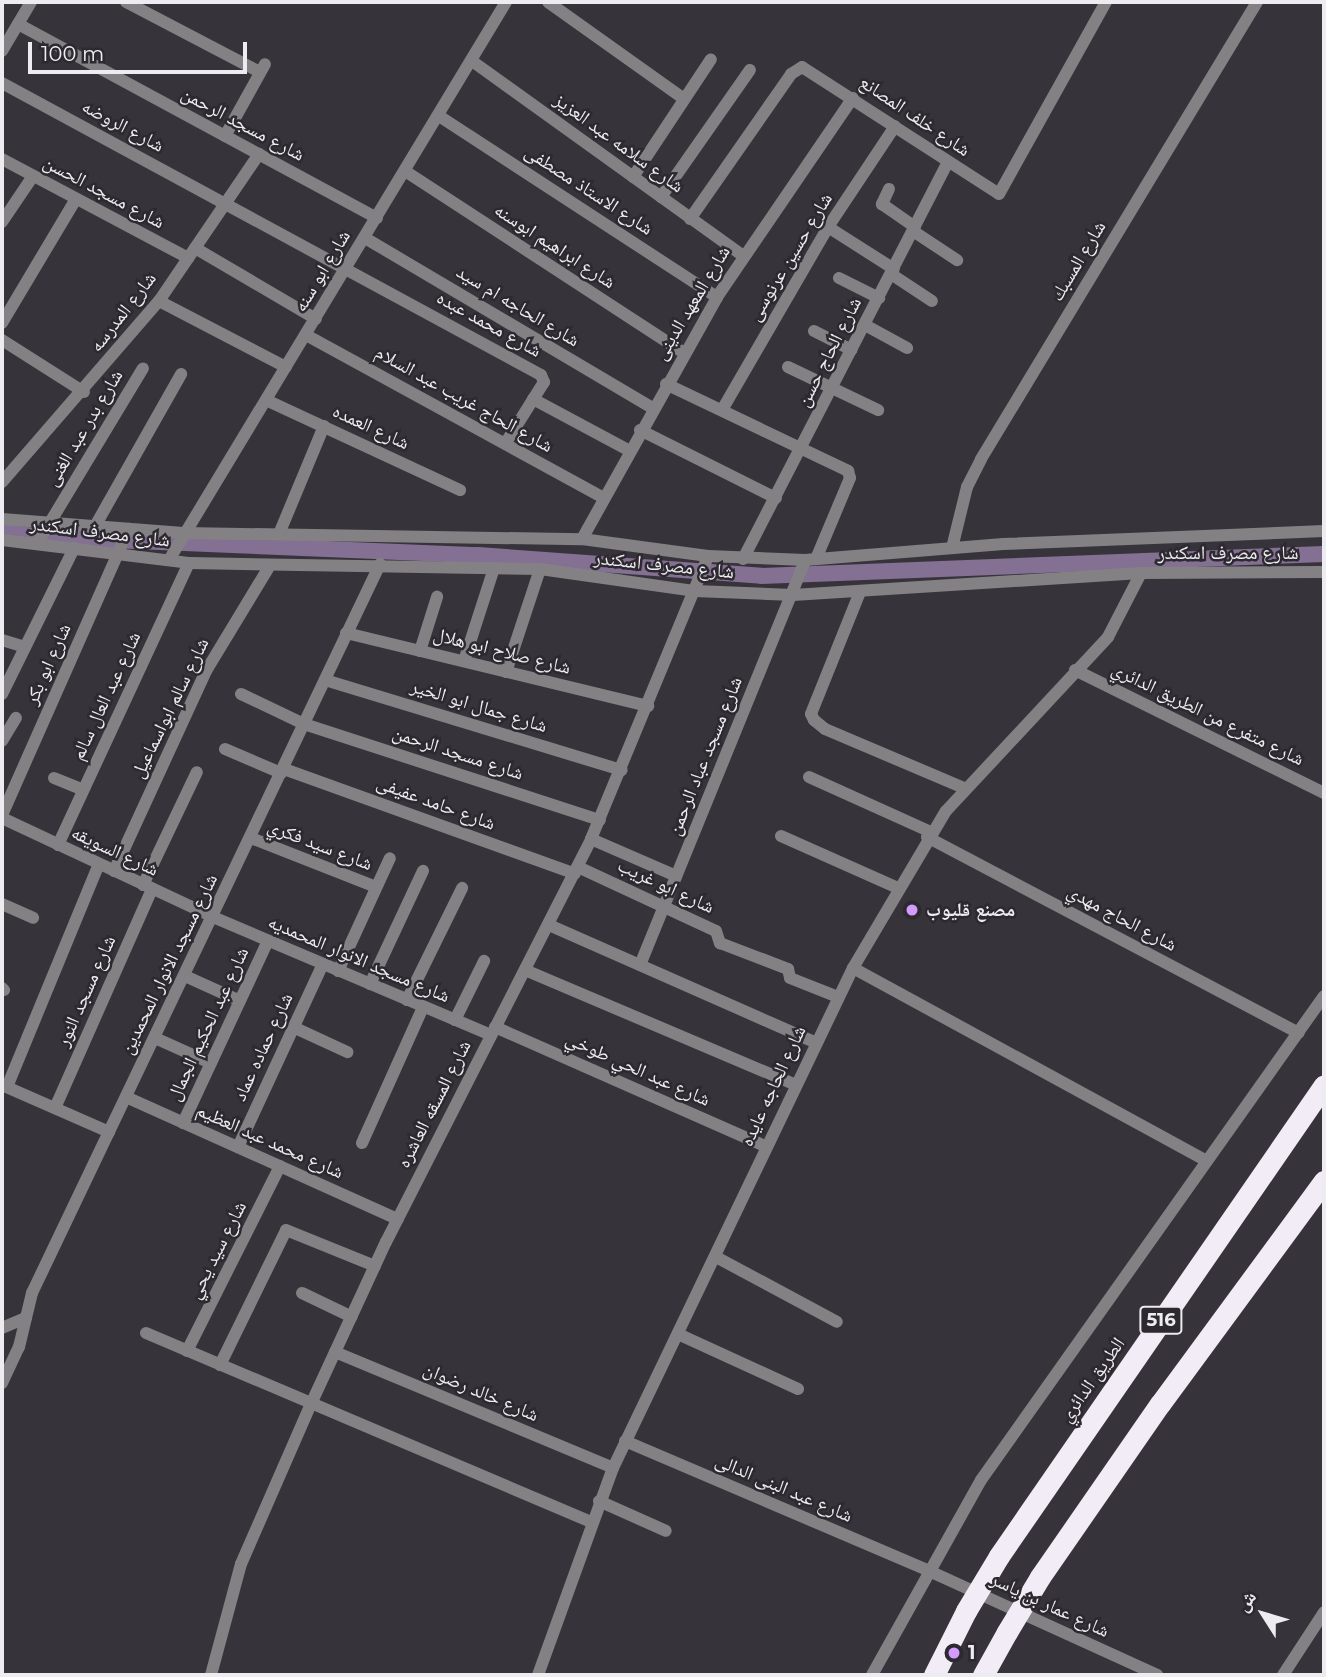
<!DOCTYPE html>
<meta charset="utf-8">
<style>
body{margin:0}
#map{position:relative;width:1326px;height:1677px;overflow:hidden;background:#37333a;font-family:Montserrat,"Noto Naskh Arabic",sans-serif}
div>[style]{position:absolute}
.canal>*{height:16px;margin:-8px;padding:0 8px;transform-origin:8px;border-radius:8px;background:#837092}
.minor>*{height:12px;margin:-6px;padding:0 6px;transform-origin:6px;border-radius:6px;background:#848185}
.motorway>*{height:21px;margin:-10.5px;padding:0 10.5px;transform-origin:10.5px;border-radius:10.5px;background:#f1ecf6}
.motorway-bridge>*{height:21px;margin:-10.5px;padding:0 10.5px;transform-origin:10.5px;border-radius:10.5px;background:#f1ecf6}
.dots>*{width:19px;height:19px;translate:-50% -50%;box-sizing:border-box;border:4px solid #2d2930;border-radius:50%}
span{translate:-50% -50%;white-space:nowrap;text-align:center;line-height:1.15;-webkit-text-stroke:5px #2d2930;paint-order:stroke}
.shield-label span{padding:2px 5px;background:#2d2930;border:2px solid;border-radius:5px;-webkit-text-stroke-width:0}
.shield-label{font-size:18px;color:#eeecf0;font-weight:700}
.street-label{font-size:19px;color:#eeecf0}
.poi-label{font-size:19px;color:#eeecf0;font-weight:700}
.left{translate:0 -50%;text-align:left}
.frame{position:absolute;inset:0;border:4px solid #eeecf0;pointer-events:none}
.north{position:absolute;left:1228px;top:1579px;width:70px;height:70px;-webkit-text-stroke:5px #2d2930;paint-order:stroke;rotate:307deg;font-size:19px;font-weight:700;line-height:28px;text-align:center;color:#eeecf0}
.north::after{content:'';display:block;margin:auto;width:24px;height:32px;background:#eeecf0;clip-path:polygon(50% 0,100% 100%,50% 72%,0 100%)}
.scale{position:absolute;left:28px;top:42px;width:219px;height:32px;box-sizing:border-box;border:4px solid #eeecf0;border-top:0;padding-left:9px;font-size:21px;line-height:24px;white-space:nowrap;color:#eeecf0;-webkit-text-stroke:5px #2d2930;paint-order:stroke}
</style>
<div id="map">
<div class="canal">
<div style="left:2px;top:531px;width:38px;rotate:9deg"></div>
<div style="left:40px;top:537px;width:438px;rotate:2.4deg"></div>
<div style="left:478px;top:555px;width:284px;rotate:4.2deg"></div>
<div style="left:761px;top:576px;width:563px;rotate:-2.24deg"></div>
</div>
<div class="minor">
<div style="left:126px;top:2px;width:151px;rotate:27.6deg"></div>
<div style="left:548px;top:2px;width:167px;rotate:35.5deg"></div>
<div style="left:18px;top:24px;width:408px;rotate:28.4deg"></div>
<div style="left:2px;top:51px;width:57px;rotate:-59.4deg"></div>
<div style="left:472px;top:61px;width:334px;rotate:35.7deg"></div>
<div style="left:2px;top:83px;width:613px;rotate:28.45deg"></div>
<div style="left:541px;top:375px;width:8px;rotate:67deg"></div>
<div style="left:544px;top:382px;width:73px;rotate:122.2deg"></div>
<div style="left:439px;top:116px;width:332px;rotate:33.1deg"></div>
<div style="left:225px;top:136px;width:82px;rotate:-60.9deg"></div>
<div style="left:2px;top:159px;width:211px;rotate:28deg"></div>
<div style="left:405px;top:171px;width:333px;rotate:33.1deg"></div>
<div style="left:633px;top:177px;width:141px;rotate:-56.5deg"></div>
<div style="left:889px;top:189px;width:17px;rotate:115deg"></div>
<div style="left:882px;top:204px;width:40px;rotate:34.9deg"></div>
<div style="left:661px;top:197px;width:155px;rotate:-55deg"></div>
<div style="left:690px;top:219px;width:177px;rotate:-55.1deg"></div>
<div style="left:791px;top:74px;width:13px;rotate:-32deg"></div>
<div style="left:802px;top:67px;width:234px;rotate:32.8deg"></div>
<div style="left:999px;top:194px;width:220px;rotate:-60.9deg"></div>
<div style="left:2px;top:222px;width:55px;rotate:-56deg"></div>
<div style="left:828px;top:227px;width:78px;rotate:32.5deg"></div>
<div style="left:913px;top:231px;width:53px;rotate:33.4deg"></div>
<div style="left:365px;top:238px;width:334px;rotate:30.6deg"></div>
<div style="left:195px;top:248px;width:140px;rotate:30.4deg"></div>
<div style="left:891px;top:274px;width:49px;rotate:33.4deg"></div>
<div style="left:839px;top:278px;width:45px;rotate:26.6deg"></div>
<div style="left:159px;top:301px;width:143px;rotate:27.5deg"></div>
<div style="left:2px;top:323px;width:144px;rotate:-59.2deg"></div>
<div style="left:865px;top:325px;width:48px;rotate:28.7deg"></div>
<div style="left:814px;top:331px;width:42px;rotate:26.6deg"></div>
<div style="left:306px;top:335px;width:340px;rotate:28.7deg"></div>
<div style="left:2px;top:340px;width:97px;rotate:32.4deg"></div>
<div style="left:788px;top:367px;width:100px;rotate:25.5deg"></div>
<div style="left:666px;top:384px;width:202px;rotate:25.5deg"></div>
<div style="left:848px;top:471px;width:7px;rotate:74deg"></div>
<div style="left:850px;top:478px;width:88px;rotate:112.8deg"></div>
<div style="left:533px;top:399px;width:108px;rotate:28.2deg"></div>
<div style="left:266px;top:400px;width:214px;rotate:24.9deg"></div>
<div style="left:722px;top:410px;width:211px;rotate:-59.9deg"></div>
<div style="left:828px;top:227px;width:121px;rotate:-56.4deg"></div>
<div style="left:640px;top:430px;width:152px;rotate:26.6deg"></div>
<div style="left:2px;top:482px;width:240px;rotate:-49.1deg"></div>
<div style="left:159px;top:301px;width:178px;rotate:-55.8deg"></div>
<div style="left:2px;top:519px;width:182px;rotate:4.4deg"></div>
<div style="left:183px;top:533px;width:399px;rotate:0.9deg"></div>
<div style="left:582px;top:539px;width:127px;rotate:7.7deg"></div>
<div style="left:708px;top:556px;width:97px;rotate:2.4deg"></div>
<div style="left:805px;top:560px;width:199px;rotate:-4.6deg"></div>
<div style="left:1003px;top:544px;width:321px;rotate:-2.3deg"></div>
<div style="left:94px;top:528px;width:177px;rotate:-60.5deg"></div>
<div style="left:279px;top:534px;width:117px;rotate:-67.4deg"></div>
<div style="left:582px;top:539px;width:277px;rotate:-60.8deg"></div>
<div style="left:717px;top:297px;width:241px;rotate:-55.7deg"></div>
<div style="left:2px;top:540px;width:188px;rotate:7deg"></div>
<div style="left:189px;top:563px;width:351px;rotate:1deg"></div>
<div style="left:540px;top:569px;width:157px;rotate:8.1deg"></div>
<div style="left:695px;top:591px;width:98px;rotate:2.3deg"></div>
<div style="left:793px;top:595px;width:349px;rotate:-3.6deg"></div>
<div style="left:1141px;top:573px;width:183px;rotate:-0.3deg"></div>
<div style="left:37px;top:544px;width:205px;rotate:-58.9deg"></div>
<div style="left:952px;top:548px;width:63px;rotate:-76.2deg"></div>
<div style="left:967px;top:487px;width:31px;rotate:-63deg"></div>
<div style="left:981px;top:459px;width:534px;rotate:-58.87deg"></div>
<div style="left:743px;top:559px;width:447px;rotate:-62.7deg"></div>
<div style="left:169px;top:560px;width:652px;rotate:-58.87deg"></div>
<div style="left:860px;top:592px;width:131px;rotate:111.9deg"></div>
<div style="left:811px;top:714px;width:7px;rotate:63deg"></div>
<div style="left:814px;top:720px;width:14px;rotate:39deg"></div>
<div style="left:825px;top:729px;width:151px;rotate:23deg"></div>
<div style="left:346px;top:633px;width:311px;rotate:13.6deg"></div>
<div style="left:2px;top:640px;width:24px;rotate:17deg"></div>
<div style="left:420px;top:651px;width:57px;rotate:-72.5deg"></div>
<div style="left:464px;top:661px;width:98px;rotate:-72.1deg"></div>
<div style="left:1075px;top:670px;width:278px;rotate:26.3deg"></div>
<div style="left:506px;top:672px;width:108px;rotate:-71.7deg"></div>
<div style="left:325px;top:680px;width:310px;rotate:16.9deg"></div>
<div style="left:2px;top:694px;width:163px;rotate:-63.7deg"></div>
<div style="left:241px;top:694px;width:70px;rotate:25.5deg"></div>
<div style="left:304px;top:724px;width:311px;rotate:18deg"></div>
<div style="left:2px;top:741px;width:27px;rotate:-59deg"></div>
<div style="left:225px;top:749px;width:61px;rotate:23.2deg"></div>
<div style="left:284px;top:769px;width:309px;rotate:19.8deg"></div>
<div style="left:809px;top:777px;width:134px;rotate:24.3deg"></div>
<div style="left:54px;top:778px;width:31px;rotate:22deg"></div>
<div style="left:2px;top:815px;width:313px;rotate:-66.1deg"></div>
<div style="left:2px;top:818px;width:233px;rotate:25.1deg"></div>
<div style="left:213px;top:917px;width:302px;rotate:23deg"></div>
<div style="left:781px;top:836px;width:128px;rotate:24deg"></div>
<div style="left:927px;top:837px;width:420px;rotate:27.8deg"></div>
<div style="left:251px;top:838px;width:134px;rotate:21.4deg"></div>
<div style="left:591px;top:839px;width:93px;rotate:23.5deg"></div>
<div style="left:58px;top:845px;width:311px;rotate:-65.1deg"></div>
<div style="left:578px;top:867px;width:152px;rotate:24.9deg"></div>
<div style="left:716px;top:931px;width:13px;rotate:72deg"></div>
<div style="left:720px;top:943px;width:73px;rotate:20.9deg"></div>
<div style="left:788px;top:969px;width:9px;rotate:77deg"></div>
<div style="left:790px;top:978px;width:52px;rotate:21.6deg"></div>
<div style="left:114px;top:871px;width:220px;rotate:-65.3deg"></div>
<div style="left:206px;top:671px;width:122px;rotate:-58.8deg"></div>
<div style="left:143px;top:885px;width:125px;rotate:-64.5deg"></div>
<div style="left:2px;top:904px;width:34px;rotate:24deg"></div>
<div style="left:549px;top:925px;width:290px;rotate:23.8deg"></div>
<div style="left:640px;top:965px;width:437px;rotate:-67.8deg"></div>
<div style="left:853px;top:968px;width:403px;rotate:28.6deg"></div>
<div style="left:525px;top:970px;width:292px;rotate:23deg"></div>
<div style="left:338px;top:971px;width:124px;rotate:-65.3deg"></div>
<div style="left:185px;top:976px;width:60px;rotate:24.4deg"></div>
<div style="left:370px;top:984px;width:125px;rotate:-64.9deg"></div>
<div style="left:2px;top:988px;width:3px;rotate:45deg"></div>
<div style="left:407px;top:1000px;width:125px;rotate:-63.8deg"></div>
<div style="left:455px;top:1020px;width:66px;rotate:-63.8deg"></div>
<div style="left:293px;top:1027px;width:60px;rotate:24.8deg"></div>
<div style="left:495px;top:1027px;width:295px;rotate:23.8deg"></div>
<div style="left:155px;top:1038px;width:61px;rotate:24.1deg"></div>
<div style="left:2px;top:1085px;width:117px;rotate:23.7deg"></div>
<div style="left:7px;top:1087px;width:241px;rotate:-67.6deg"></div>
<div style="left:126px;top:1097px;width:298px;rotate:24.2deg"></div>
<div style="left:55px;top:1108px;width:240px;rotate:-66.1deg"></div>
<div style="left:183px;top:1123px;width:201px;rotate:-65deg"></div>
<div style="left:362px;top:1143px;width:149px;rotate:-65.8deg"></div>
<div style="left:238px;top:1147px;width:202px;rotate:-65.1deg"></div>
<div style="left:716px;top:1257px;width:137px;rotate:28.2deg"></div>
<div style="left:302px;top:1293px;width:55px;rotate:25.6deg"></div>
<div style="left:2px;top:1328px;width:26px;rotate:-23deg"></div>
<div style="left:146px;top:1333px;width:483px;rotate:23deg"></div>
<div style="left:678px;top:1334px;width:132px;rotate:24.6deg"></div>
<div style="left:187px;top:1351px;width:207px;rotate:-63.3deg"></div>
<div style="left:335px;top:1352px;width:301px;rotate:22.6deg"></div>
<div style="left:220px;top:1365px;width:150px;rotate:-63.9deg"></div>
<div style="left:286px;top:1230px;width:96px;rotate:22deg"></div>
<div style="left:2px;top:1383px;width:40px;rotate:-65deg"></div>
<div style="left:19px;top:1347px;width:56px;rotate:-76.5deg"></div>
<div style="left:32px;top:1293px;width:808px;rotate:-64.48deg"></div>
<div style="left:625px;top:1441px;width:328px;rotate:23.1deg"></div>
<div style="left:927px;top:1570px;width:253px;rotate:24.5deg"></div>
<div style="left:599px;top:1501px;width:73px;rotate:24.1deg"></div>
<div style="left:211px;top:1675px;width:115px;rotate:-74.9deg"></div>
<div style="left:241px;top:1564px;width:175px;rotate:-66.4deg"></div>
<div style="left:311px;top:1404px;width:179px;rotate:-65.2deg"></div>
<div style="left:386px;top:1242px;width:452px;rotate:-63deg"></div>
<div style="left:591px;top:839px;width:306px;rotate:-67.5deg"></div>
<div style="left:538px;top:1675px;width:220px;rotate:-70.1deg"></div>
<div style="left:613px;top:1468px;width:555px;rotate:-64.36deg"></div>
<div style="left:853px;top:968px;width:182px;rotate:-59.4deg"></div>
<div style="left:946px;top:811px;width:238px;rotate:-47deg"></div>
<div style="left:1108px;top:637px;width:72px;rotate:-62.7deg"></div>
<div style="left:872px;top:1675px;width:223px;rotate:-60.8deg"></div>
<div style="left:981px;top:1480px;width:593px;rotate:-54.68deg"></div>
<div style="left:1283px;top:1675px;width:75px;rotate:-56.9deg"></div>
</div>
<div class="motorway">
<div style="left:999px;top:1556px;width:572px;rotate:-55.39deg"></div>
<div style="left:1040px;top:1577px;width:211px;rotate:-55.3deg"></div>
<div style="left:1160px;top:1404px;width:277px;rotate:-53.7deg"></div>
<div style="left:934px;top:1675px;width:72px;rotate:-63.4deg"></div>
<div style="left:983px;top:1675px;width:49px;rotate:-60.8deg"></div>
</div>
<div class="motorway-bridge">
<div style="left:966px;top:1611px;width:64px;rotate:-59deg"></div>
<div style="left:1007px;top:1632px;width:64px;rotate:-59deg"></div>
</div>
<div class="dots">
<div style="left:912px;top:910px;background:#d39cfc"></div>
<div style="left:954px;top:1653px;background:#d39cfc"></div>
</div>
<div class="shield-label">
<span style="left:1161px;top:1320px">516</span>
</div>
<div class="street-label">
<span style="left:915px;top:116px;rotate:34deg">شارع خلف المصانع</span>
<span style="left:243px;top:124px;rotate:28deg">شارع مسجد الرحمن</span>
<span style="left:123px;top:126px;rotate:28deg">شارع الروضه</span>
<span style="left:619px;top:143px;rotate:36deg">شارع سلامه عبد العزيز</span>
<span style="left:589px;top:190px;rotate:33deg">شارع الاستاذ مصطفى</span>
<span style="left:104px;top:192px;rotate:28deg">شارع مسجد الحسن</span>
<span style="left:555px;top:246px;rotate:33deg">شارع ابراهيم ابوسنه</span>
<span style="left:790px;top:257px;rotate:-59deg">شارع حسين عرنوسى</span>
<span style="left:1078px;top:261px;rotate:-59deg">شارع المسبك</span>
<span style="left:322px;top:271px;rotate:-59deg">شارع ابو سنه</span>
<span style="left:692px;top:303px;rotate:-59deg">شارع المعهد الدينى</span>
<span style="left:518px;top:306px;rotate:31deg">شارع الحاجه ام سيد</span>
<span style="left:123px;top:312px;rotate:-52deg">شارع المدرسه</span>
<span style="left:489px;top:324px;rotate:29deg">شارع محمد عبده</span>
<span style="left:829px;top:352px;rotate:-63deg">شارع الحاج حسن</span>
<span style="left:464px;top:399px;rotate:29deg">شارع الحاج غريب عبد السلام</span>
<span style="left:371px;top:427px;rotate:25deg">شارع العمده</span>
<span style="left:84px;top:428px;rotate:-59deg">شارع بدر عبد الغنى</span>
<span style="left:100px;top:532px;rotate:7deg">شارع مصرف اسكندر</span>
<span style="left:1228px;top:553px">شارع مصرف اسكندر</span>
<span style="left:664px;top:565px;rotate:6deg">شارع مصرف اسكندر</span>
<span style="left:502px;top:651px;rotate:14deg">شارع صلاح ابو هلال</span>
<span style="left:48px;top:664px;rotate:-66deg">شارع ابو بكر</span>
<span style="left:106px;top:696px;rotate:-65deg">شارع عبد العال سالم</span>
<span style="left:479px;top:706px;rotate:17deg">شارع جمال ابو الخير</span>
<span style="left:170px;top:708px;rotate:-64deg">شارع سالم ابواسماعيل</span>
<span style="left:1208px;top:714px;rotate:26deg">شارع متفرع من الطريق الدائري</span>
<span style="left:458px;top:753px;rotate:18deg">شارع مسجد الرحمن</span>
<span style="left:705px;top:756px;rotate:-68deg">شارع مسجد عباد الرحمن</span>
<span style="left:436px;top:803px;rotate:20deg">شارع حامد عفيفى</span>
<span style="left:320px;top:845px;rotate:21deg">شارع سيد فكري</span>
<span style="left:115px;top:851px;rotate:25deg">شارع السويقه</span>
<span style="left:666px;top:886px;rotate:25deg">شارع ابو غريب</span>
<span style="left:1122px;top:918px;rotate:28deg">شارع الحاج مهدي</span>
<span style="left:359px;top:959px;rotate:23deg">شارع مسجد الانوار المحمديه</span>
<span style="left:169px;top:964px;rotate:-64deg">شارع مسجد الانوار المحمدين</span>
<span style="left:86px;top:991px;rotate:-66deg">شارع مسجد النور</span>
<span style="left:208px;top:1024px;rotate:-65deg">شارع عبد الحكيم الجمال</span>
<span style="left:263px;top:1047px;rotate:-65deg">شارع حماده عماد</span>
<span style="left:638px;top:1069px;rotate:24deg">شارع عبد الحي طوخي</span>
<span style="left:773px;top:1086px;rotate:-65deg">شارع الحاجه عايده</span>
<span style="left:434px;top:1104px;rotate:-63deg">شارع المسقه العاشره</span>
<span style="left:270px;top:1141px;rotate:24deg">شارع محمد عبد العظيم</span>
<span style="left:217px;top:1250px;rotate:-63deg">شارع سيد يحي</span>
<span style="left:1092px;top:1380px;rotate:-55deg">الطريق الدائري</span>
<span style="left:481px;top:1392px;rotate:23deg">شارع خالد رضوان</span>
<span style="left:784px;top:1488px;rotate:23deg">شارع عبد البنى الدالى</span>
<span style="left:1050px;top:1605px;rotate:25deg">شارع عمار بن ياسر</span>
</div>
<div class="poi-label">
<span class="left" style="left:926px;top:910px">مصنع قليوب</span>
<span class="left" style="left:968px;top:1653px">1</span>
</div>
<div class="frame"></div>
<div class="north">ش</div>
<div class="scale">100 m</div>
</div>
